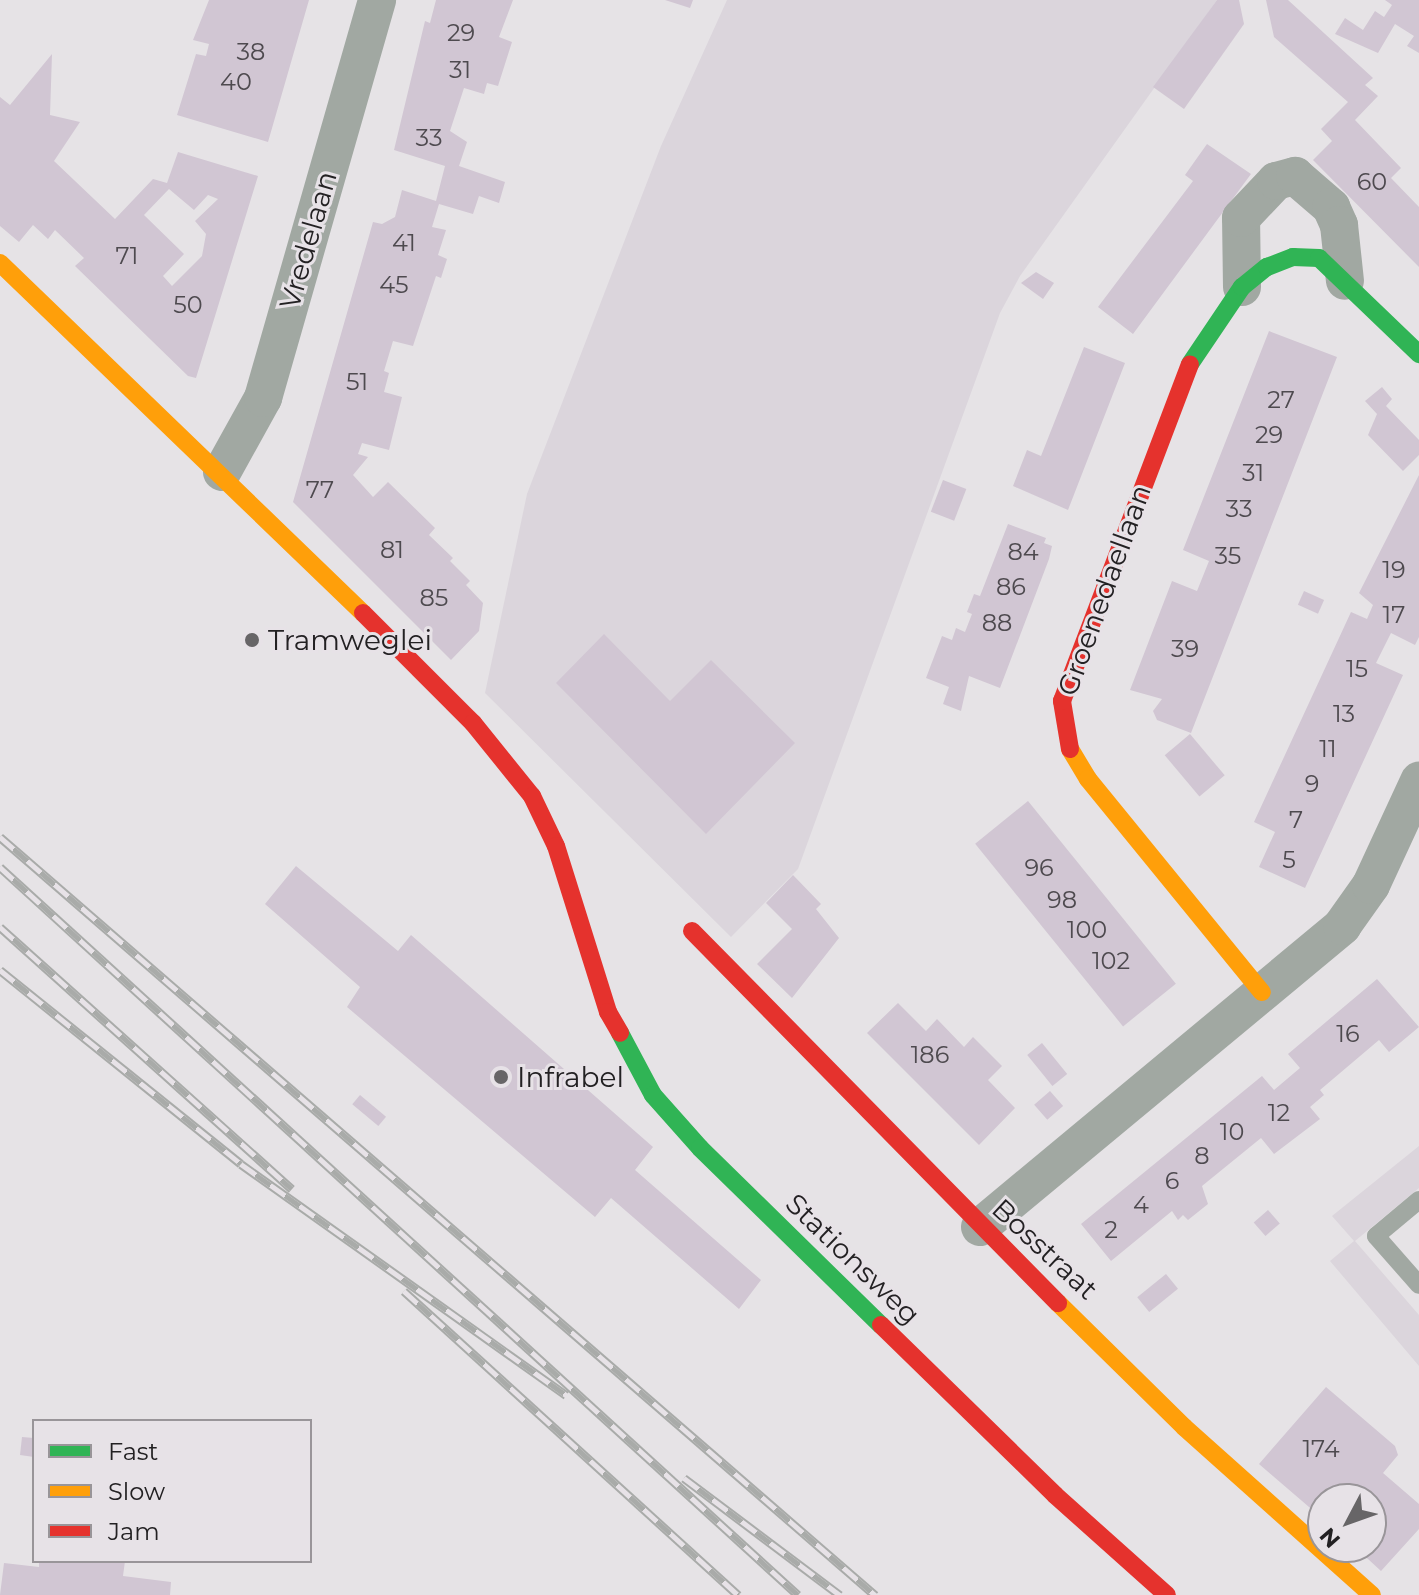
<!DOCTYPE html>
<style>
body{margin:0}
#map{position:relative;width:1419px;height:1595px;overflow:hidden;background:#e6e3e6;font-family:Montserrat,sans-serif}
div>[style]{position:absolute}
.built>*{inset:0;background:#dbd5dc}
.building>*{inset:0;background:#d1c6d3;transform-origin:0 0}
.lane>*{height:18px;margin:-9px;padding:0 9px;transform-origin:9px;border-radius:9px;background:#a1a8a2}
.street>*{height:38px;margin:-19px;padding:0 19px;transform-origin:19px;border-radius:19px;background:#a1a8a2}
.fast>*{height:18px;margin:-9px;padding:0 9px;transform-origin:9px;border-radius:9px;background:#30b455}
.slow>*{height:18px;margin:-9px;padding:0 9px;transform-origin:9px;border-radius:9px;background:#ff9f0a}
.jam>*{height:18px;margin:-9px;padding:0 9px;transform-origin:9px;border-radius:9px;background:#e5322d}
.rail>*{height:9px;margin-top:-4.5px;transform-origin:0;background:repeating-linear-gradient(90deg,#e7e2e7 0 18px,#a9aba9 0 36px);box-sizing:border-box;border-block:2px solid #a9aba9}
.dots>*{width:22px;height:22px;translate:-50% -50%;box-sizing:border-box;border:4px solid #e7e2e7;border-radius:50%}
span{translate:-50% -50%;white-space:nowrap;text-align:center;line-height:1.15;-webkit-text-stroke:6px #e7e2e7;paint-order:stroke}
.number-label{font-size:24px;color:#4e4a4f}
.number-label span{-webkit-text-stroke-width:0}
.street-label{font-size:28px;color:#232123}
.poi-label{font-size:28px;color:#232123}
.left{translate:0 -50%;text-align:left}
.legend{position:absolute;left:32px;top:1419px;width:280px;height:144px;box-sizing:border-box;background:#e7e2e7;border:2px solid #999599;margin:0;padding:10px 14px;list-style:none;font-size:24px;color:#232123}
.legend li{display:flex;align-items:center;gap:16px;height:40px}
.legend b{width:40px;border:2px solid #999599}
.north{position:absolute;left:1307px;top:1483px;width:80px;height:80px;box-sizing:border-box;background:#e7e2e7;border:2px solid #999599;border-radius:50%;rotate:229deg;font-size:22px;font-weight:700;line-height:32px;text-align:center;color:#232123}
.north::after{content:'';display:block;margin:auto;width:28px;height:36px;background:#676567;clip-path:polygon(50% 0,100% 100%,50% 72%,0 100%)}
</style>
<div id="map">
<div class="built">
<div style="clip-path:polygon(727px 0,1217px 0,1020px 276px,1000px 313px,798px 869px,731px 937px,485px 693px,527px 494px,661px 146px)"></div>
<div style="clip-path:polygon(1419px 1146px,1419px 1188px,1355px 1241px,1419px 1315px,1419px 1366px,1330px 1261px,1354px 1241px,1332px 1216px)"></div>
</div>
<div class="building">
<div style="clip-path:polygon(209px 0,309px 0,268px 142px,177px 115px,196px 54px,206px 56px,209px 44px,193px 40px)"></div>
<div style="clip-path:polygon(436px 0,513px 0,499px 37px,512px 42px,498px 86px,487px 83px,484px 94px,464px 88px,450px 131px,467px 142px,459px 166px,505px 182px,499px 203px,479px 196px,473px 214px,439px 204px,432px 227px,446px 230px,438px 255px,447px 259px,441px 278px,436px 276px,413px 346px,393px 341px,384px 371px,389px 373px,384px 392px,402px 397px,389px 450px,362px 443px,358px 454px,368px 457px,353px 475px,373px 497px,388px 482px,435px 528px,429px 535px,453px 558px,450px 561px,470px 581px,466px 585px,483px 603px,479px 631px,451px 660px,293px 502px,373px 222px,382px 224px,395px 217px,402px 190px,436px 201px,445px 166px,394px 150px,425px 21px,430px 23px)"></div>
<div style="clip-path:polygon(665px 0,693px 0,690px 8px)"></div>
<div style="clip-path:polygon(1217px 0,1239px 0,1244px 24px,1184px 109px,1153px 87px)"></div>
<div style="clip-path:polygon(1266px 0,1288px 0,1373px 78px,1365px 85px,1378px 96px,1355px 120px,1401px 168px,1391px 178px,1419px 207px,1419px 267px,1313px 160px,1332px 141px,1321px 129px,1348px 102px,1274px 37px)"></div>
<div style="clip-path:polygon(1385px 0,1419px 0,1419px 53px,1407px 46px,1414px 36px,1395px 24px,1378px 53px,1335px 34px,1345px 18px,1363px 30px,1375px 11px,1384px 17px,1392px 5px)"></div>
<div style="clip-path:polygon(evenodd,52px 54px,50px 115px,80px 122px,54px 161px,115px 219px,153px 179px,167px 183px,178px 152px,258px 176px,196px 378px,188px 376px,75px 266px,84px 258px,55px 230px,48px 239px,33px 225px,19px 242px,0 226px,0 97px,10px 105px,52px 54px,169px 189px,194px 210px,208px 195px,218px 199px,195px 221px,206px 234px,202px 256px,172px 286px,163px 276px,184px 254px,144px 215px,169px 189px)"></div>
<div style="clip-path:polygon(1207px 144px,1251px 174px,1133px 334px,1098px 307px,1193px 181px,1185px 175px)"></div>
<div style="clip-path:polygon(1036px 272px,1054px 283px,1043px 299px,1021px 283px)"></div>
<div style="clip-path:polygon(1269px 331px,1337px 357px,1191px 733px,1157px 720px,1153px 711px,1162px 699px,1130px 690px,1172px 581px,1197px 591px,1209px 561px,1183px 550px)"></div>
<div style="clip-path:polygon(1084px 347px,1125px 363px,1068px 510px,1013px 486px,1027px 450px,1041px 456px)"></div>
<div style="clip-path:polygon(1382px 387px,1392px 399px,1386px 406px,1419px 440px,1419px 455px,1403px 471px,1368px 435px,1377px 414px,1365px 401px)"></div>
<div style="clip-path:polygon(1419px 475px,1419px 637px,1415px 645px,1391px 633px,1376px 663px,1403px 675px,1305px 888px,1259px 867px,1275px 832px,1254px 822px,1351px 612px,1367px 619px,1373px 605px,1359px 593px)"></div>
<div style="left:943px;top:480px;width:25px;height:34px;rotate:21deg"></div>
<div style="clip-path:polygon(1008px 524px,1046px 538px,1044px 543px,1052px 546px,1049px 559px,1000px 688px,969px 676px,961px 711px,943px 704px,949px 687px,926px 678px,942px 636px,952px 640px,956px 628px,965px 632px,972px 614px,967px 612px,974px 594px,980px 596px)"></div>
<div style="left:1304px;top:591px;width:22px;height:15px;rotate:24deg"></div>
<div style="clip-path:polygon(604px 634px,670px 701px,711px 660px,795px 743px,706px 834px,556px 683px)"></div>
<div style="left:1190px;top:734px;width:54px;height:33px;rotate:50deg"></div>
<div style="left:1028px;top:801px;width:235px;height:68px;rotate:51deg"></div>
<div style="clip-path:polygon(296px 866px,398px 951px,411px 935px,653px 1147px,635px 1170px,761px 1280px,739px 1309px,611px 1198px,595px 1217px,347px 1007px,360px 987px,265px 904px)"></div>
<div style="clip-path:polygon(793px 875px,821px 904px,816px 909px,839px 938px,792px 998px,757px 964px,792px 929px,766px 903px)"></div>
<div style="clip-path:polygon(1377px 979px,1419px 1027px,1389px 1052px,1379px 1040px,1320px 1090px,1324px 1095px,1310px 1107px,1320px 1119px,1274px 1154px,1261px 1138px,1202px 1186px,1208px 1204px,1188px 1220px,1183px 1215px,1178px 1220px,1172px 1211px,1111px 1261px,1081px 1224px,1262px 1076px,1274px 1090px,1300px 1068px,1288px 1054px)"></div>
<div style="clip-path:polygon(898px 1003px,926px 1031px,937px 1019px,964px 1047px,973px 1037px,1002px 1066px,988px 1080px,1015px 1108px,979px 1145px,867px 1033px)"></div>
<div style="left:1042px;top:1043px;width:40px;height:19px;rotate:51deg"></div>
<div style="left:1050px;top:1091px;width:20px;height:21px;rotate:49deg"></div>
<div style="left:360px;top:1095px;width:34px;height:12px;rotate:40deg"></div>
<div style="left:1268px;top:1210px;width:18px;height:19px;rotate:49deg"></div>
<div style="left:1166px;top:1274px;width:19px;height:37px;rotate:51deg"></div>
<div style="clip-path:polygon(1326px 1387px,1395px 1446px,1398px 1455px,1383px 1473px,1419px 1504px,1419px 1529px,1381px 1571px,1355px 1547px,1371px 1547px,1371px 1499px,1323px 1499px,1323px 1519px,1259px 1464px)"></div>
<div style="clip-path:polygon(22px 1437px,34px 1438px,34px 1457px,20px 1455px)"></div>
<div style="clip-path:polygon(39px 1561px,125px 1561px,123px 1576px,171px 1582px,170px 1595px,0 1595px,4px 1563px,39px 1567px)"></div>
</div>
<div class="lane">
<div style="left:1419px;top:1200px;width:56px;rotate:140.1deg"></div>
<div style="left:1376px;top:1236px;width:65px;rotate:48.7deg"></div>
</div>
<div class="street">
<div style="left:1242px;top:287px;width:69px;rotate:-90.8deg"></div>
<div style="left:1241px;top:218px;width:51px;rotate:-46.6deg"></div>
<div style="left:1276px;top:181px;width:20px;rotate:-15deg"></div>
<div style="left:1295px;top:176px;width:48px;rotate:40.7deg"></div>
<div style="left:1331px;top:207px;width:20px;rotate:66deg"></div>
<div style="left:1339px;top:225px;width:56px;rotate:83.9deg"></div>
<div style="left:222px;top:472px;width:85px;rotate:-61deg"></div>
<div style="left:263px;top:398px;width:414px;rotate:-74deg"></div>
<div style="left:980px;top:1227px;width:471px;rotate:-39.7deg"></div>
<div style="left:1342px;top:926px;width:50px;rotate:-54.7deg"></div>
<div style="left:1371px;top:885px;width:115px;rotate:-65.2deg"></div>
</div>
<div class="fast">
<div style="left:1190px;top:364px;width:93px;rotate:-56deg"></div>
<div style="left:1242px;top:287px;width:32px;rotate:-39deg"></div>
<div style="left:1267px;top:267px;width:28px;rotate:-21deg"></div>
<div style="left:1293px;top:257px;width:26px;rotate:2deg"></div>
<div style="left:1319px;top:258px;width:139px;rotate:43.8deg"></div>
<div style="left:620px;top:1033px;width:70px;rotate:62deg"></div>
<div style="left:653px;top:1095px;width:71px;rotate:48.4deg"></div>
<div style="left:700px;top:1148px;width:253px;rotate:44.4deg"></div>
</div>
<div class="slow">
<div style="left:0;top:263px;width:504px;rotate:43.96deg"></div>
<div style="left:1070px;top:749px;width:35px;rotate:59deg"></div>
<div style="left:1088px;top:779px;width:275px;rotate:50.8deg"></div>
<div style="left:1058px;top:1303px;width:177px;rotate:44.5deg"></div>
<div style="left:1184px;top:1427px;width:252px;rotate:41.8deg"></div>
</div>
<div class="jam">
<div style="left:363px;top:613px;width:156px;rotate:45deg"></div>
<div style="left:473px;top:723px;width:94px;rotate:51.1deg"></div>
<div style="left:532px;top:796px;width:55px;rotate:64.4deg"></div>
<div style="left:556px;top:846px;width:174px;rotate:72.6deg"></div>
<div style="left:608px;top:1012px;width:24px;rotate:60deg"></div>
<div style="left:1070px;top:749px;width:49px;rotate:-99.5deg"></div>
<div style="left:1062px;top:701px;width:360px;rotate:-69.2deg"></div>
<div style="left:692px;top:931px;width:522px;rotate:45.47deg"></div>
<div style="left:881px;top:1325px;width:243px;rotate:44.3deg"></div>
<div style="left:1055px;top:1495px;width:150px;rotate:41.8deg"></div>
</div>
<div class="rail">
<div style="left:0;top:837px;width:1158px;rotate:40.9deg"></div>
<div style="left:0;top:867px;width:1080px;rotate:42.37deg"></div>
<div style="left:0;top:927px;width:392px;rotate:41.9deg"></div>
<div style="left:0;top:970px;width:309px;rotate:38.8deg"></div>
<div style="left:241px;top:1164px;width:399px;rotate:35.4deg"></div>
<div style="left:404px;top:1291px;width:452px;rotate:42.3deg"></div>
<div style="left:684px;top:1478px;width:195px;rotate:36.9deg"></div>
</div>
<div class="dots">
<div style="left:252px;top:640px;background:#676567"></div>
<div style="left:501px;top:1077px;background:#676567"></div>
</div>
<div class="number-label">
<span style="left:461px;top:33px">29</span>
<span style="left:251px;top:52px">38</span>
<span style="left:460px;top:70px">31</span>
<span style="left:236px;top:82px">40</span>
<span style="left:429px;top:138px">33</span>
<span style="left:1372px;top:182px">60</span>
<span style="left:404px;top:243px">41</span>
<span style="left:127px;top:256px">71</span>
<span style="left:394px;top:285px">45</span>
<span style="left:188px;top:305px">50</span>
<span style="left:357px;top:382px">51</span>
<span style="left:1281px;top:400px">27</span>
<span style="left:1269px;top:435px">29</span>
<span style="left:1253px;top:473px">31</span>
<span style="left:320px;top:490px">77</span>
<span style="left:1239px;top:509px">33</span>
<span style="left:392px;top:550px">81</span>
<span style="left:1023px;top:552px">84</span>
<span style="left:1228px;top:556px">35</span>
<span style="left:1394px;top:570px">19</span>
<span style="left:1011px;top:587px">86</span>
<span style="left:434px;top:598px">85</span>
<span style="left:1394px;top:615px">17</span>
<span style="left:997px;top:623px">88</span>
<span style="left:1185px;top:649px">39</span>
<span style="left:1357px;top:669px">15</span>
<span style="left:1344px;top:714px">13</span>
<span style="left:1328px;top:749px">11</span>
<span style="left:1312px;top:784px">9</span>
<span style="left:1296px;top:820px">7</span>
<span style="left:1289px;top:860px">5</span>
<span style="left:1039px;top:868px">96</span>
<span style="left:1062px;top:900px">98</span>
<span style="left:1087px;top:930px">100</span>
<span style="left:1111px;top:961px">102</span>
<span style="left:1348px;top:1034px">16</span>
<span style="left:930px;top:1055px">186</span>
<span style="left:1279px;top:1113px">12</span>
<span style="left:1232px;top:1132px">10</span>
<span style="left:1202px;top:1156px">8</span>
<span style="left:1172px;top:1181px">6</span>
<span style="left:1141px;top:1205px">4</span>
<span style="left:1111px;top:1230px">2</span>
<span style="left:1321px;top:1449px">174</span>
</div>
<div class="street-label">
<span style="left:308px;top:240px;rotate:-74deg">Vredelaan</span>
<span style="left:1104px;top:590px;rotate:-70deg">Groenedaellaan</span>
<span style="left:1045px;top:1249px;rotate:43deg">Bosstraat</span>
<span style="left:853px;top:1259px;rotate:44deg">Stationsweg</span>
</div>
<div class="poi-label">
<span class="left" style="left:268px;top:640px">Tramweglei</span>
<span class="left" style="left:517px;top:1077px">Infrabel</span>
</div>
<ul class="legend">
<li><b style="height:10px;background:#30b455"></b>Fast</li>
<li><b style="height:10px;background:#ff9f0a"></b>Slow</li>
<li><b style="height:10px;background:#e5322d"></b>Jam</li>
</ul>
<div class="north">N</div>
</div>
